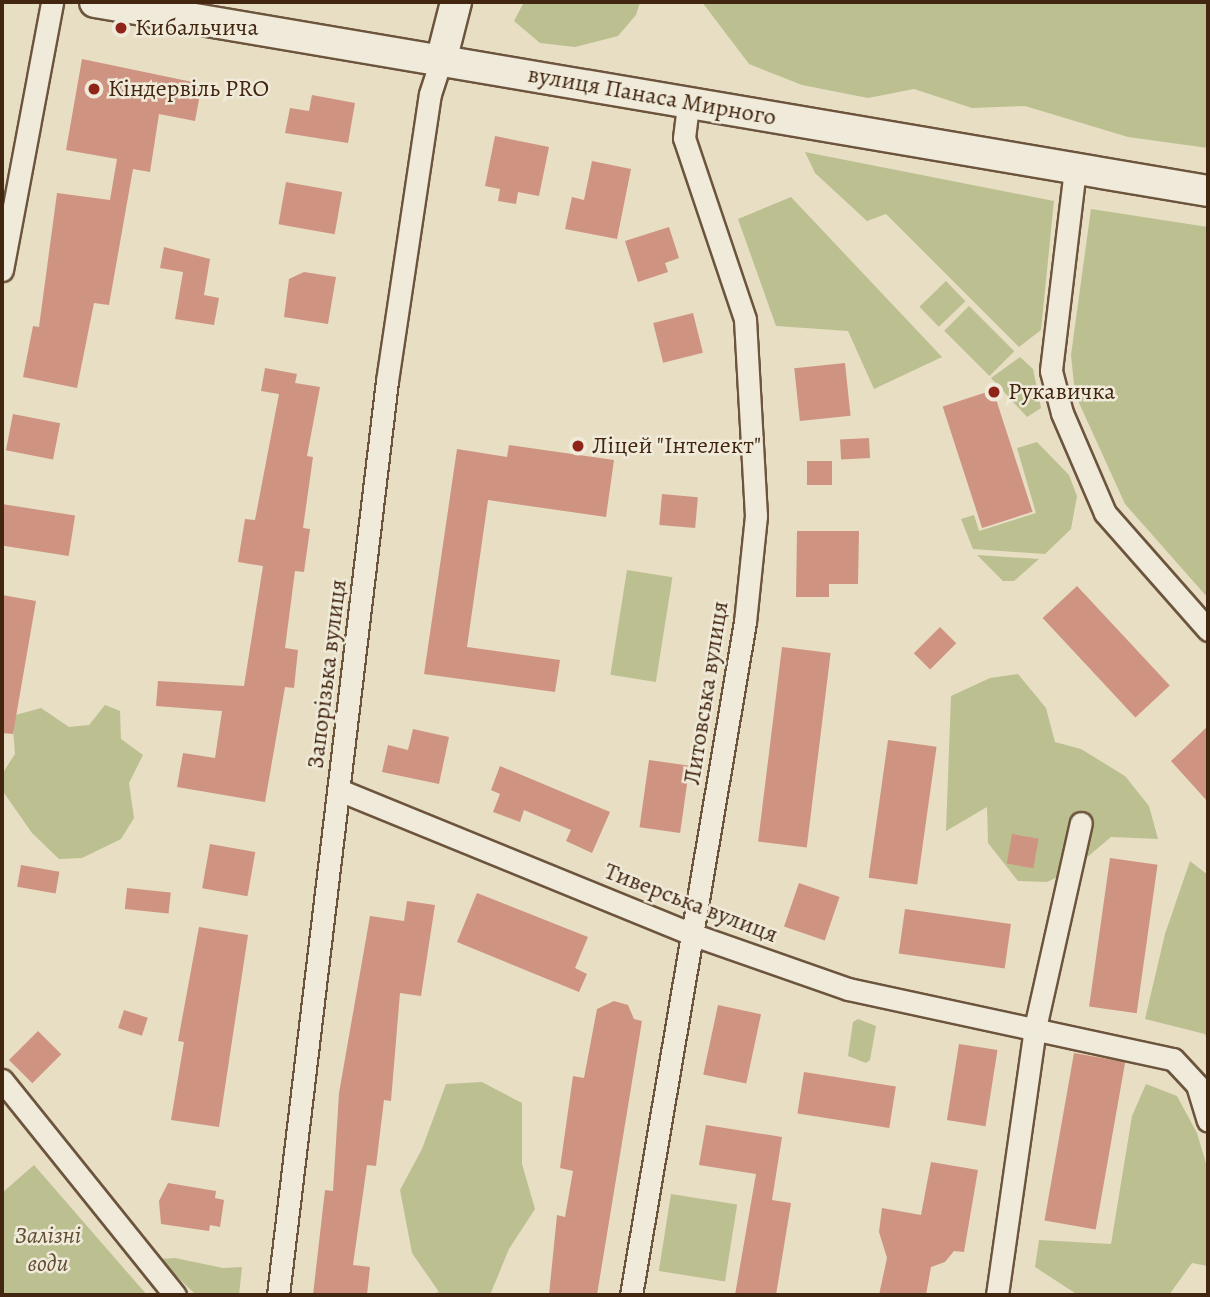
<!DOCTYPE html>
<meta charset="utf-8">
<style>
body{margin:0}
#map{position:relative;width:1210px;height:1297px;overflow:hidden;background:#e7dec4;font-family:Alegreya,serif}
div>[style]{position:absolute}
.green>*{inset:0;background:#bcc090;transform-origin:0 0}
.building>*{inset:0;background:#cf9481;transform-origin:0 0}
.roads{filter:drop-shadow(2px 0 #6c543d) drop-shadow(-2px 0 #6c543d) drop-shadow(0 2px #6c543d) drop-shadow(0 -2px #6c543d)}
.street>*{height:21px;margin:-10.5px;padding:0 10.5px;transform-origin:10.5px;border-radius:10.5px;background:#efead9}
.secondary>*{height:30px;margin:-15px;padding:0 15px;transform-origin:15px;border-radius:15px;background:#efead9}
.dots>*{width:19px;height:19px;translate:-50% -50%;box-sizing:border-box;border:4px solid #efead9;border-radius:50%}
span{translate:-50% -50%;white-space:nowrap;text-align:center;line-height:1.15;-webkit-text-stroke:5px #efead9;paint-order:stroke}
.poi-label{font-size:24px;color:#432610}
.left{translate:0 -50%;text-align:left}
.street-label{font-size:24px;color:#432610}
.park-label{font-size:24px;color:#614c30;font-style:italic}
.frame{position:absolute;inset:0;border:4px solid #432610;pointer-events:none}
</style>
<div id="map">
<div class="green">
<div style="clip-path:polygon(524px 2px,640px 2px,636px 15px,618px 36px,575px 47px,540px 43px,514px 21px)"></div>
<div style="clip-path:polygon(702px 2px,1208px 2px,1208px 148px,1128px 137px,1025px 106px,972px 108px,914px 89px,868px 98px,802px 85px,749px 64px)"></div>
<div style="clip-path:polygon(805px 152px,1054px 201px,1041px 330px,1019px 347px,886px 214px,867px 221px,815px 173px)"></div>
<div style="clip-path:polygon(791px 197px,942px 357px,874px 389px,848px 331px,776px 326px,738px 219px)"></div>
<div style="clip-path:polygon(1091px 209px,1208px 227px,1208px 598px,1125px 504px,1075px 394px,1071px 355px)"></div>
<div style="left:946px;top:281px;width:28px;height:37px;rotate:46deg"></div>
<div style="left:969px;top:306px;width:64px;height:35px;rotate:45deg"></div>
<div style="clip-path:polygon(1020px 357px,1033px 369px,1041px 408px,1027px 417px,991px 378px)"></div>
<div style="clip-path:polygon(1037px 442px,1069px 475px,1077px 496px,1071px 529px,1045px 554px,973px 549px,961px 519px,974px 515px,979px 531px,1036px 513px,1017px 448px)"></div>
<div style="clip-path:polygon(977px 555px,1039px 559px,1014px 581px,1003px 581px)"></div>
<div style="left:627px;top:570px;width:46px;height:106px;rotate:9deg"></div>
<div style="clip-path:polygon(1018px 674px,1046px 708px,1055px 742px,1081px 749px,1125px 776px,1149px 806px,1158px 839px,1111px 837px,1072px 870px,1047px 882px,1018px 881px,988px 843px,987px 807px,946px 831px,951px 696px,990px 678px)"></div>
<div style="clip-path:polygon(105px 705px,120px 711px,121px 739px,143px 755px,129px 783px,134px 818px,121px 839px,82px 858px,59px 859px,32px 833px,2px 790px,2px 774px,15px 754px,12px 716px,41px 708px,69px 727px,89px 725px)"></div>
<div style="clip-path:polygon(1190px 861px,1208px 875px,1208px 1042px,1205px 1034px,1145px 1019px,1165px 934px)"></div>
<div style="clip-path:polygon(858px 1019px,876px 1026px,870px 1060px,866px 1063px,848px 1056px,853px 1022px)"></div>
<div style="clip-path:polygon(482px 1082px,522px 1103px,522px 1164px,535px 1209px,509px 1249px,490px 1295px,428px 1295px,439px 1292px,412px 1253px,400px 1190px,422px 1149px,446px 1084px)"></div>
<div style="clip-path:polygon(1146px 1084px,1177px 1096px,1197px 1133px,1208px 1170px,1208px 1266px,1192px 1263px,1169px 1295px,1078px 1295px,1035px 1267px,1039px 1240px,1111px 1244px,1132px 1116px)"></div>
<div style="clip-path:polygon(34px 1165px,147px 1295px,2px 1295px,2px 1193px)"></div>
<div style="left:671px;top:1194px;width:67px;height:78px;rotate:9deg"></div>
<div style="clip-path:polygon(175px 1258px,223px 1268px,242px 1267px,239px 1295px,196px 1295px,159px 1259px)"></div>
</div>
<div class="building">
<div style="clip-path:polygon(82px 59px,202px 84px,195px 121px,159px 114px,150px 172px,133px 169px,109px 305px,94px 303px,77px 388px,23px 377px,33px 326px,39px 327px,57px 193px,110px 200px,117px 159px,66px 150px)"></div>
<div style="clip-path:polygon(312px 95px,355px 103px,348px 143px,285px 133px,290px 108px,309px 111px)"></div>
<div style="clip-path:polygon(495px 136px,549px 147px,539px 196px,518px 192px,516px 204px,498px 201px,500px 189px,485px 186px)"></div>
<div style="clip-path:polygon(592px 161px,631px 169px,617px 239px,565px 229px,572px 197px,584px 200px)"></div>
<div style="left:286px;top:182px;width:57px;height:43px;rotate:10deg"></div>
<div style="clip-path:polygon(669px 227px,679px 258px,665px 263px,668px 272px,638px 282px,625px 241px)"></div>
<div style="clip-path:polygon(164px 247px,210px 259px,204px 295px,219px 298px,214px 325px,175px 319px,183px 272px,160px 268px)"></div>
<div style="clip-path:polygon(304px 272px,336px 277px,328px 324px,284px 317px,289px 279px)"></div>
<div style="left:693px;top:313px;width:41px;height:41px;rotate:76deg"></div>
<div style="left:845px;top:363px;width:53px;height:51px;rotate:84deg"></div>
<div style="clip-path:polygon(265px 368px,297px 374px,295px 383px,320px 387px,307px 456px,313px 457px,303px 528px,310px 529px,304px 572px,295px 571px,285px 648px,298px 650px,294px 688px,285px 687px,265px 802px,177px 787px,183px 753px,215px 758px,222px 711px,156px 706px,158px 681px,244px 686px,263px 566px,238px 562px,245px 519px,255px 520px,279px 394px,261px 391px)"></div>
<div style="left:993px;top:390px;width:128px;height:53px;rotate:72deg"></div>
<div style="left:13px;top:414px;width:48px;height:37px;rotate:11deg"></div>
<div style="left:869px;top:438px;width:20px;height:29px;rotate:87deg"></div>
<div style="clip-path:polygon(509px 445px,614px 460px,606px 517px,488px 500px,467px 647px,560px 660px,555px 692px,424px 674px,457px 449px,507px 457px)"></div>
<div style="left:807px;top:461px;width:25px;height:24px"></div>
<div style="left:662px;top:494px;width:36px;height:31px;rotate:5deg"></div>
<div style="left:2px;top:504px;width:74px;height:41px;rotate:9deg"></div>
<div style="clip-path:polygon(797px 531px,859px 531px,858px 584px,829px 584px,829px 597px,796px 597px)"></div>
<div style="left:1077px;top:586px;width:136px;height:47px;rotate:47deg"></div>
<div style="clip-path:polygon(2px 595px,36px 601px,13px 734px,2px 733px)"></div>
<div style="left:940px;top:627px;width:23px;height:37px;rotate:45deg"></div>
<div style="left:782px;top:647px;width:49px;height:196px;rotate:7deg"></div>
<div style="clip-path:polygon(1208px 726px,1208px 802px,1171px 761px)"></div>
<div style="clip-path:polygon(413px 729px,449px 737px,439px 784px,382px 772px,388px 745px,408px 750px)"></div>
<div style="left:888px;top:740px;width:49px;height:139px;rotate:8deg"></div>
<div style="left:649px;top:760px;width:41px;height:68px;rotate:8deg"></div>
<div style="clip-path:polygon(500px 766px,610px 812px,592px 853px,566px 841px,571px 830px,524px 810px,520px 822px,493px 812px,500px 794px,491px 790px)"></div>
<div style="left:1012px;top:834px;width:27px;height:30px;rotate:10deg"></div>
<div style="left:210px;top:844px;width:46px;height:45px;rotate:10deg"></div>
<div style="left:1110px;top:858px;width:48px;height:150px;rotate:8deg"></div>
<div style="left:21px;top:865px;width:39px;height:22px;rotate:10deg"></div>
<div style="left:799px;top:883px;width:43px;height:46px;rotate:19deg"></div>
<div style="left:127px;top:888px;width:44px;height:21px;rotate:6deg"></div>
<div style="clip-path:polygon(477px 893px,588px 937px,575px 968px,587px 974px,579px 992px,457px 942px)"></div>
<div style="clip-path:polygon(407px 901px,435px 905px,421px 996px,400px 993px,391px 1101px,384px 1100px,376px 1166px,367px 1165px,353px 1265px,370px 1267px,367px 1295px,313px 1295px,325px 1190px,333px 1191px,339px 1093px,370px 916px,404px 921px)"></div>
<div style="left:905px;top:909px;width:107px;height:45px;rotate:8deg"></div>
<div style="clip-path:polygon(199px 927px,248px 935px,219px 1127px,171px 1120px,184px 1042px,178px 1041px)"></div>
<div style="clip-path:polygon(614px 1001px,628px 1005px,634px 1019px,642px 1021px,597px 1295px,549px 1295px,557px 1215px,565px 1217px,573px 1171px,560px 1168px,573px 1076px,584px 1078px,597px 1009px)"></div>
<div style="left:718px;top:1005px;width:44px;height:71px;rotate:12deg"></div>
<div style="left:124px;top:1010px;width:25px;height:19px;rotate:18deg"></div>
<div style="left:38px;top:1031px;width:33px;height:41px;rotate:45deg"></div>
<div style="left:959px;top:1044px;width:39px;height:77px;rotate:9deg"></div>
<div style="left:1074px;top:1053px;width:52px;height:170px;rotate:10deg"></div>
<div style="left:804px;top:1072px;width:93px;height:42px;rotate:9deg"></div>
<div style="clip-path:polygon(706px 1125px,782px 1137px,772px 1200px,791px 1203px,776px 1295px,735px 1295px,756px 1174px,699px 1165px)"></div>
<div style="clip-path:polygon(931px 1162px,978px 1170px,964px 1252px,954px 1251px,945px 1262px,931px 1267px,926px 1295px,879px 1295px,887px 1258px,879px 1232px,882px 1208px,921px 1215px)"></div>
<div style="clip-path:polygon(168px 1183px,216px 1191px,215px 1198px,224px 1200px,220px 1227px,210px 1225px,209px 1231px,161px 1224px,159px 1201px)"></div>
</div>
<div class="roads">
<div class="street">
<div style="left:1075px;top:169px;width:203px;rotate:96.8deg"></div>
<div style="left:1051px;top:371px;width:43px;rotate:75.3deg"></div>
<div style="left:1062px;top:413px;width:109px;rotate:66.7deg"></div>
<div style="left:1105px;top:513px;width:156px;rotate:48.6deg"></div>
<div style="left:2px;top:270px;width:273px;rotate:-79.4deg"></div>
<div style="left:339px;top:790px;width:383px;rotate:22.2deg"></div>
<div style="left:694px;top:935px;width:163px;rotate:19.3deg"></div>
<div style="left:848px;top:989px;width:332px;rotate:12.2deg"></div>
<div style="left:1173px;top:1059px;width:35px;rotate:47deg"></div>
<div style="left:1197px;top:1085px;width:37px;rotate:73deg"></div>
<div style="left:2px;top:1080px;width:276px;rotate:51.2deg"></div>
<div style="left:278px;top:1295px;width:920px;rotate:-83.2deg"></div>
<div style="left:387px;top:381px;width:290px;rotate:-81.5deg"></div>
<div style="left:430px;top:94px;width:35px;rotate:-72deg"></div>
<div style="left:631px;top:1295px;width:683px;rotate:-80.39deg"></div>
<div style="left:745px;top:622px;width:107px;rotate:-84.1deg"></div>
<div style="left:756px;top:516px;width:197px;rotate:-93.2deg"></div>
<div style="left:745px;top:319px;width:191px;rotate:-108.6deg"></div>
<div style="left:684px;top:138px;width:35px;rotate:-83deg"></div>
<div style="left:997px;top:1295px;width:270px;rotate:-81.9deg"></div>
<div style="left:1035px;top:1028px;width:210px;rotate:-77.4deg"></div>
</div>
<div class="secondary">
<div style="left:95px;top:2px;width:1129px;rotate:9.64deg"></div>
<div style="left:441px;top:61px;width:61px;rotate:-75.7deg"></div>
</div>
</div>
<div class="dots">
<div style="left:121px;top:28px;background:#8f2418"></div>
<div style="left:94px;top:89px;background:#8f2418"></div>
<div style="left:994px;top:392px;background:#8f2418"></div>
<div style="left:578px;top:446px;background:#8f2418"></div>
</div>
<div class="poi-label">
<span class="left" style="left:135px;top:28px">Кибальчича</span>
<span class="left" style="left:108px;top:89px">Кіндервіль PRO</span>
<span class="left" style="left:1008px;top:392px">Рукавичка</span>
<span class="left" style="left:592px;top:446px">Ліцей "Інтелект"</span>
</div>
<div class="street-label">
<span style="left:652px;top:96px;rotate:10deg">вулиця Панаса Мирного</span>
<span style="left:327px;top:674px;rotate:-83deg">Запорізька вулиця</span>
<span style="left:706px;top:693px;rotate:-81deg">Литовська вулиця</span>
<span style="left:691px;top:903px;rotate:21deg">Тиверська вулиця</span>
</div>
<div class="park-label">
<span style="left:48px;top:1250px">Залізні<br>води</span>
</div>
<div class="frame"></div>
</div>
